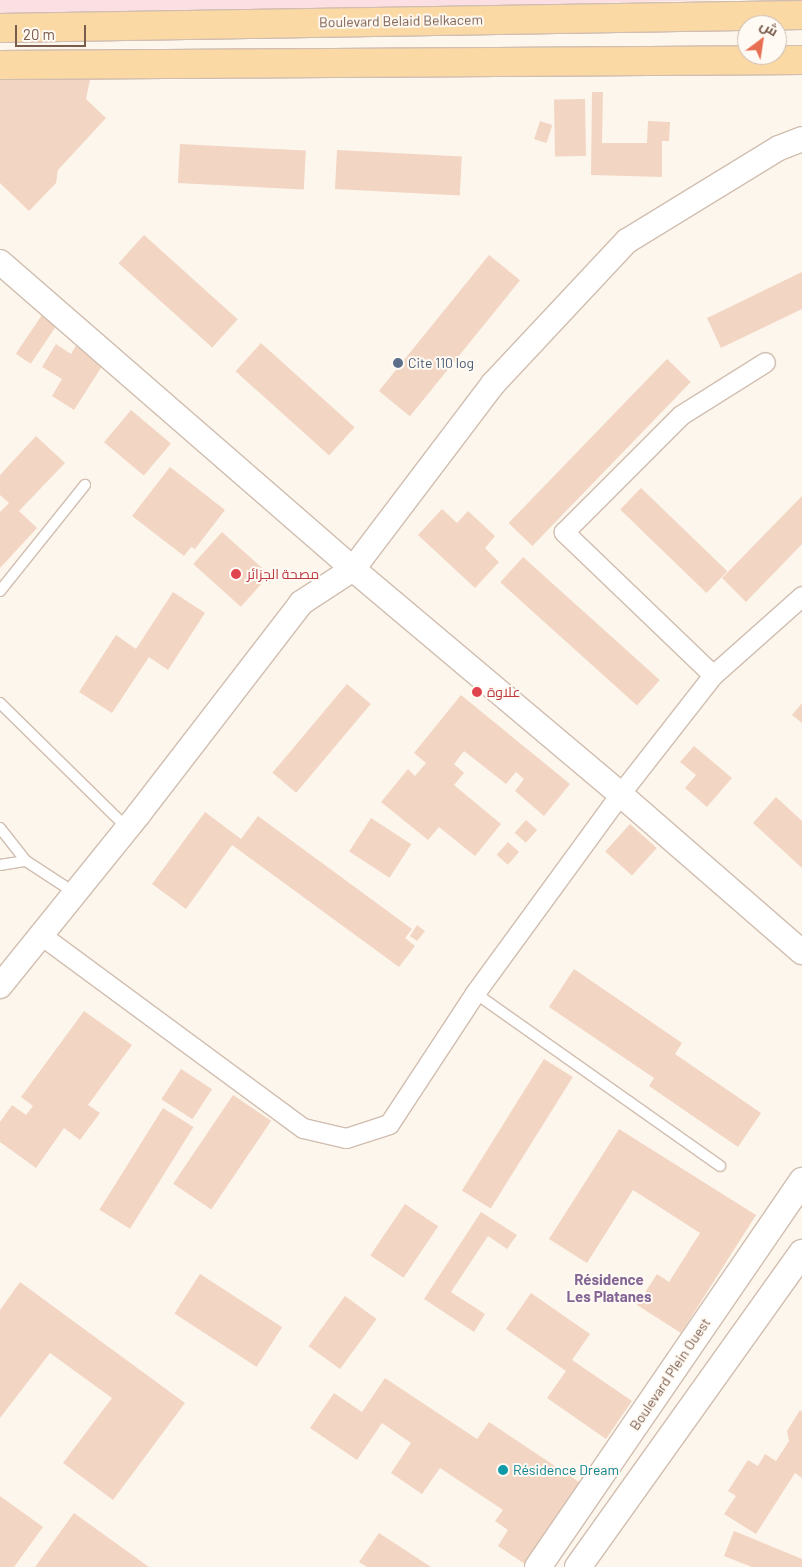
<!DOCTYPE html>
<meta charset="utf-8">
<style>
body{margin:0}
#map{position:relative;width:802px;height:1567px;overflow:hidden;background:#fdf6ec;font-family:Barlow,Cairo,sans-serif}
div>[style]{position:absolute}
.medical>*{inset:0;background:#fbdfe3}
.building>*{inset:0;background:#f3d5c3;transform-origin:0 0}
.roads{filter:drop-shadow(1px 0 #d1beb0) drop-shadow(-1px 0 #d1beb0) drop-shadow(0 1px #d1beb0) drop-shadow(0 -1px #d1beb0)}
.service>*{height:10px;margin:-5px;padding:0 5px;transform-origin:5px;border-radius:5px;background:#fff}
.minor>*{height:19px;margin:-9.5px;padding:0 9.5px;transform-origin:9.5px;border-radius:9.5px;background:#fff}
.tertiary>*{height:24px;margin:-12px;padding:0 12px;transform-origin:12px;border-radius:12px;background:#fff}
.secondary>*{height:26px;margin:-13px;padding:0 13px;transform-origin:13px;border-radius:13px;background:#fff}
.primary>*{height:28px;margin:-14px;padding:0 14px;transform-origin:14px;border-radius:14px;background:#fbd9a5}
.dots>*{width:14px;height:14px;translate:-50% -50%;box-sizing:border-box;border:2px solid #fffaf3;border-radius:50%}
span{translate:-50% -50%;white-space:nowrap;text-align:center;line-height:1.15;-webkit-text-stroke:4px #fffaf3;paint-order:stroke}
.street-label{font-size:14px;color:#7a5c4d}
.service-label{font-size:14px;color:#4e5e75}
.left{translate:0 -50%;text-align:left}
.health-label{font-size:14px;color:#be3a42}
.culture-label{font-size:14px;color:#0d838f}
.neighbourhood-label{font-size:15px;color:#846695;font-weight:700}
.north{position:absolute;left:737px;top:15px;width:50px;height:50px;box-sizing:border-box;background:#fffaf3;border:1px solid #cabbb1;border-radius:50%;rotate:31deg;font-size:14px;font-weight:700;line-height:20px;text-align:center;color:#7a5c4d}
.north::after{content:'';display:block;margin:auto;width:18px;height:22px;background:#e76f51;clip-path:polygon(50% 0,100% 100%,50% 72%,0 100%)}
.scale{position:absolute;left:15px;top:25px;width:71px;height:22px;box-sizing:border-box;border:2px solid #7a5c4d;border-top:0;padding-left:6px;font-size:15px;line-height:18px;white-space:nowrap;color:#7a5c4d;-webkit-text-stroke:4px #fffaf3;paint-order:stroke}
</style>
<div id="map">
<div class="medical">
<div style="clip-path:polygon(0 0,719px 0,0 17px)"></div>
</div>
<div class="building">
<div style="clip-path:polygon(16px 68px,90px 80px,86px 99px,106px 118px,58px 170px,56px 183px,29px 211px,0 183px,0 77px)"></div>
<div style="clip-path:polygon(592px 92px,603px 92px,602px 143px,647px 143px,648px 121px,670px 122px,669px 141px,662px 141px,662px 177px,591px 175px)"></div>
<div style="left:585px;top:99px;width:57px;height:31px;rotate:89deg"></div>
<div style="left:540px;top:121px;width:13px;height:19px;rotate:18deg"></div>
<div style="left:180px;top:144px;width:126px;height:39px;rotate:3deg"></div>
<div style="left:337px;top:150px;width:125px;height:39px;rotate:3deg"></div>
<div style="left:144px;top:235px;width:126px;height:38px;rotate:42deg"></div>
<div style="left:489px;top:255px;width:40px;height:175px;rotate:39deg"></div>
<div style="clip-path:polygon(802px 272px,802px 309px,721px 348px,707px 318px)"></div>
<div style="left:46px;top:309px;width:18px;height:54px;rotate:34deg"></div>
<div style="clip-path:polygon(78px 342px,106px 360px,74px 410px,52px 396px,62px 379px,42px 367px,56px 344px,71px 354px)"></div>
<div style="left:261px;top:343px;width:126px;height:38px;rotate:42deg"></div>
<div style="left:667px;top:359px;width:33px;height:228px;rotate:44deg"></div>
<div style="left:131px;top:410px;width:52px;height:42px;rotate:40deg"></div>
<div style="clip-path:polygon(36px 436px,65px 463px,19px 511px,37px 528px,0 568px,0 512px,9px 503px,0 495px,0 475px)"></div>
<div style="clip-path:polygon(170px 467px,225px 510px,195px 549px,191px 547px,184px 556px,132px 516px)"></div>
<div style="left:641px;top:488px;width:120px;height:30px;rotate:44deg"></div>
<div style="clip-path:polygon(802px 496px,802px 544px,746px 602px,722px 578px)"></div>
<div style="clip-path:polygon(442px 509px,457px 523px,468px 511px,495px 536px,485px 548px,499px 562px,475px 588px,418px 535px)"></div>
<div style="left:222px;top:532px;width:64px;height:43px;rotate:42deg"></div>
<div style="left:523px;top:557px;width:184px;height:34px;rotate:42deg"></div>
<div style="clip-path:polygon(173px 592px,205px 613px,168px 670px,149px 657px,112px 713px,79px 692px,116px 635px,136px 649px)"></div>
<div style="left:347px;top:684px;width:31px;height:116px;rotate:40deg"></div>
<div style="clip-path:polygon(461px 695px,570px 784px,544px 816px,515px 791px,524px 779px,516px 772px,506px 784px,464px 751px,454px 764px,464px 773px,454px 785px,501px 824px,475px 856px,439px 827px,428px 840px,381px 802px,408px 769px,415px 776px,426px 763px,414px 753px)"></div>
<div style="clip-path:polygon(802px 703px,802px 723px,792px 715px)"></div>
<div style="clip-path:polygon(694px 746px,732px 778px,707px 807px,685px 788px,696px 775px,680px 762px)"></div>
<div style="clip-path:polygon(776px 797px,802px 821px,802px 868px,753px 823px)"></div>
<div style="clip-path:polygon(205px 812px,241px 839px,258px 816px,412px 929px,405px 938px,415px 946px,399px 967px,232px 845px,186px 909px,152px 884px)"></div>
<div style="left:371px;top:818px;width:48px;height:40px;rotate:33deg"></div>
<div style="left:526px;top:820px;width:15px;height:17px;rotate:42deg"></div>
<div style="left:630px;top:824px;width:36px;height:37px;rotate:42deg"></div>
<div style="left:508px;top:842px;width:15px;height:17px;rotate:42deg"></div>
<div style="clip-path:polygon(417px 925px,425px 931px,417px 941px,410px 936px)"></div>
<div style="clip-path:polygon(574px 969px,682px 1043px,675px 1054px,761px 1113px,738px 1147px,649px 1086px,654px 1078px,549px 1007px)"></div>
<div style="clip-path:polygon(84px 1011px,132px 1045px,88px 1105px,100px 1113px,80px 1140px,64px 1128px,36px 1168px,0 1142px,0 1122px,12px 1105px,26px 1115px,33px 1106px,21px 1097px)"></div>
<div style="left:544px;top:1059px;width:34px;height:155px;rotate:32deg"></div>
<div style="left:181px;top:1069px;width:37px;height:36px;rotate:33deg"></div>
<div style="left:233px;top:1095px;width:46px;height:107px;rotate:34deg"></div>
<div style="left:163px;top:1108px;width:36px;height:120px;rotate:32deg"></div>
<div style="clip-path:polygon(619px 1129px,756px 1215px,681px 1333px,637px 1305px,657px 1274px,669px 1282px,700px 1233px,633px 1190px,587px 1263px,549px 1239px)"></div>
<div style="left:405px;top:1204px;width:40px;height:62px;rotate:34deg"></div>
<div style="clip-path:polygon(481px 1212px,517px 1235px,507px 1249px,488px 1236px,451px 1292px,485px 1314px,474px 1332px,424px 1299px)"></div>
<div style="left:200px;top:1274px;width:98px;height:47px;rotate:33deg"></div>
<div style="clip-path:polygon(20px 1282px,185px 1403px,113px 1500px,63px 1463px,112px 1398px,50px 1353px,0 1418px,0 1310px)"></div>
<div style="clip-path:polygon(531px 1293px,590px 1334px,572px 1360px,632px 1401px,606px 1439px,547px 1398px,566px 1371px,506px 1329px)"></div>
<div style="left:345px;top:1296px;width:39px;height:62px;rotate:36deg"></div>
<div style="clip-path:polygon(385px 1378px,477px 1439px,489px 1422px,582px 1484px,528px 1566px,498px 1546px,508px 1530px,495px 1521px,503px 1510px,440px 1468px,422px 1494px,391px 1473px,411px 1443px,382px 1423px,357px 1460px,310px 1428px,334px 1393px,362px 1412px)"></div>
<div style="clip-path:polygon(800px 1410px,802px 1412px,802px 1478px,795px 1473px,756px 1534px,724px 1514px,736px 1496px,728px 1491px,748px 1460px,758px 1466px,765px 1454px,776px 1461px,789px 1441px,787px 1431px)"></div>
<div style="clip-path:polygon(0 1496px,43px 1527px,14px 1567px,0 1567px)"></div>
<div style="clip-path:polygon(74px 1513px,149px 1567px,35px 1567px)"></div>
<div style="clip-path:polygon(734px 1531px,802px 1559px,802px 1567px,752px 1567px,724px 1556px)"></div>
<div style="clip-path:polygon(379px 1533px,431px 1567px,367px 1567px,359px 1562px)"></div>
</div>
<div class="roads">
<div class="service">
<div style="left:0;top:591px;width:136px;rotate:-51.3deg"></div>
<div style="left:0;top:703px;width:178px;rotate:44.5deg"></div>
<div style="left:0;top:828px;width:42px;rotate:51.8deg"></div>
<div style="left:0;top:865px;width:26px;rotate:-9deg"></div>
<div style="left:26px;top:861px;width:59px;rotate:33.1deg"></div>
<div style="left:475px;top:993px;width:300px;rotate:35.2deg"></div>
</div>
<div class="minor">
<div style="left:713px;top:675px;width:207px;rotate:-136.2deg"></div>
<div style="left:564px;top:532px;width:165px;rotate:-45deg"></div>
<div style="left:681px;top:415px;width:99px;rotate:-32.2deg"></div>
<div style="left:41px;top:935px;width:325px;rotate:36.4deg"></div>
<div style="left:303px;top:1128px;width:44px;rotate:13.1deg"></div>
<div style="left:346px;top:1138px;width:45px;rotate:-18deg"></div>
<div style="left:389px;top:1124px;width:157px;rotate:-56.7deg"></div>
<div style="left:475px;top:993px;width:246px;rotate:-53.9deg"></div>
<div style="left:620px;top:794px;width:151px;rotate:-52deg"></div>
<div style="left:713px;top:675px;width:119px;rotate:-41.6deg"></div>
</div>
<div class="tertiary">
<div style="left:0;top:262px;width:468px;rotate:41deg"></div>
<div style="left:353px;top:569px;width:349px;rotate:40.1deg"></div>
<div style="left:620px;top:794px;width:241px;rotate:41deg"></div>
<div style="left:0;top:986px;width:220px;rotate:-51.1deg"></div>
<div style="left:138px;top:815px;width:267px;rotate:-52.4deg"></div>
<div style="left:301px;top:603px;width:62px;rotate:-33.2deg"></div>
<div style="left:353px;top:569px;width:232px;rotate:-52.9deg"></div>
<div style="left:493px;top:384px;width:196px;rotate:-46.9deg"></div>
<div style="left:627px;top:241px;width:178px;rotate:-31.5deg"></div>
<div style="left:779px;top:148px;width:25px;rotate:-21deg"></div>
</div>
<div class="secondary">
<div style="left:538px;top:1567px;width:468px;rotate:-55.6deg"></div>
<div style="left:578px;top:1567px;width:386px;rotate:-54.5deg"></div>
</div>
<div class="primary">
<div style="left:0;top:28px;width:802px;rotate:-0.93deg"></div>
<div style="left:0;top:65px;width:802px;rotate:-0.36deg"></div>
</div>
</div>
<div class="dots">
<div style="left:398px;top:363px;background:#5c6f8a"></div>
<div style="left:236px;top:574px;background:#e0444e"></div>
<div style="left:477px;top:692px;background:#e0444e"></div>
<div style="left:503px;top:1470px;background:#0f9aa8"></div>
</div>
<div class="street-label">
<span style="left:401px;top:21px;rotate:-1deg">Boulevard Belaid Belkacem</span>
<span style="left:670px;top:1374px;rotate:-56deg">Boulevard Plein Ouest</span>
</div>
<div class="service-label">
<span class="left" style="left:408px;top:363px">Cite 110 log</span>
</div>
<div class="health-label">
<span class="left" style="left:247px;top:574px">مصحة الجزائر</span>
<span class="left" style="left:487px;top:692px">علاوة</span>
</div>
<div class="culture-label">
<span class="left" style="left:513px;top:1470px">Résidence Dream</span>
</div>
<div class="neighbourhood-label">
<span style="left:609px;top:1288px">Résidence<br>Les Platanes</span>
</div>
<div class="north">ش</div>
<div class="scale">20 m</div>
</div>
